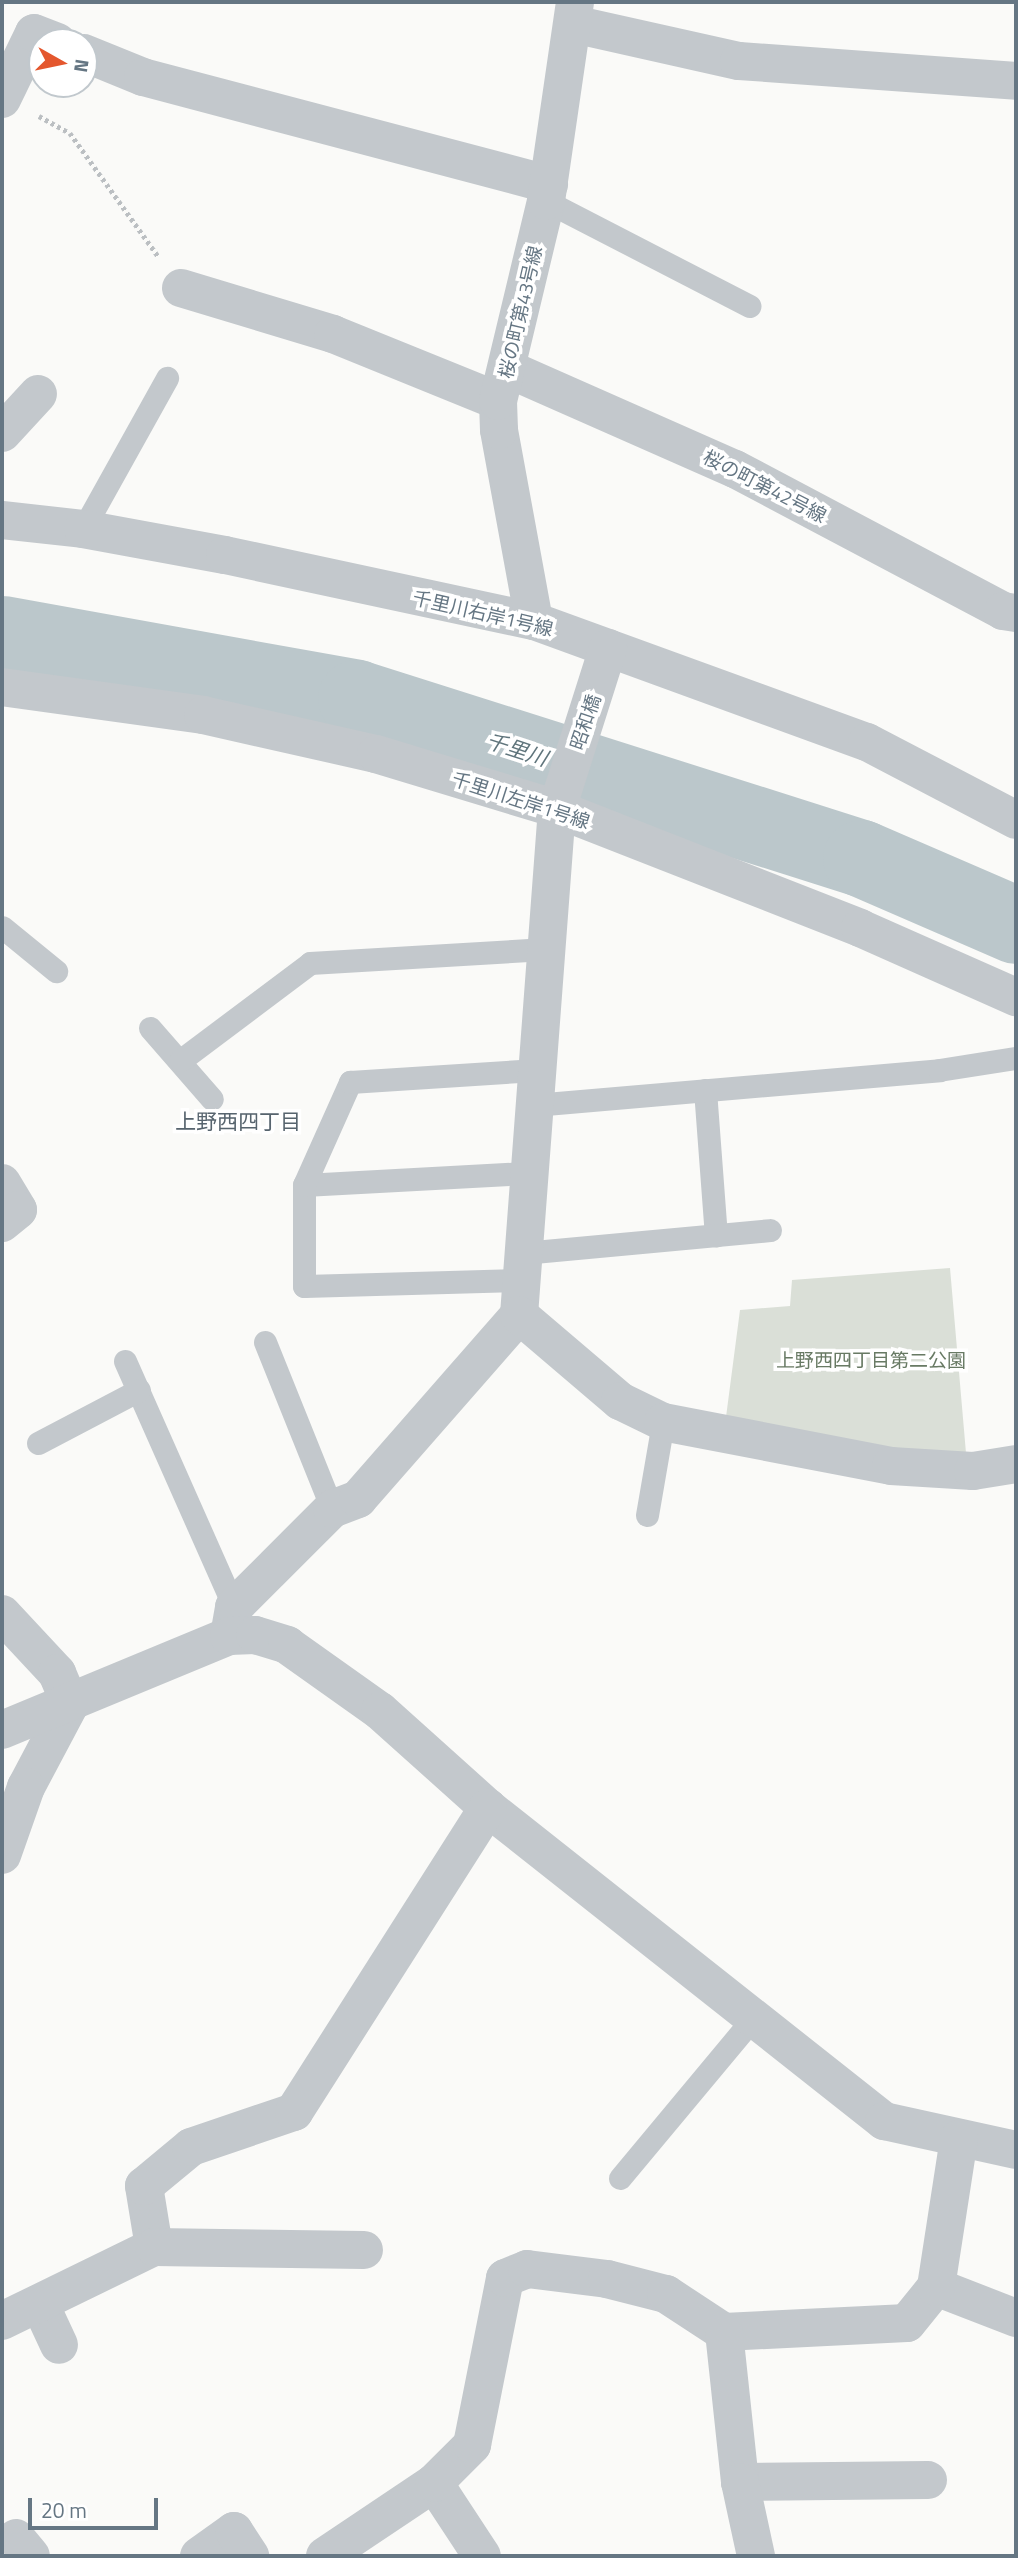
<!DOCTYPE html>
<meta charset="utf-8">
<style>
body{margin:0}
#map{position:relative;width:1018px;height:2558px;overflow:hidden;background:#fafaf8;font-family:"Titillium Web","Noto Sans JP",sans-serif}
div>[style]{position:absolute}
.green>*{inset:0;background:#dadfd7}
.river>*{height:77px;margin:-38.5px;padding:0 38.5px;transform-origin:38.5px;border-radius:38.5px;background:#bbc7cb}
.path>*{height:4.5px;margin-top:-2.25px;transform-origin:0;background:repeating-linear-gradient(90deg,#bbbfc2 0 3.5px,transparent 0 7px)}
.lane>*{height:23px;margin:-11.5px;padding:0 11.5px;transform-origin:11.5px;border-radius:11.5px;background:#c3c8cc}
.street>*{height:38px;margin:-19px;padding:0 19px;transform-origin:19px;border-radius:19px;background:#c3c8cc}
span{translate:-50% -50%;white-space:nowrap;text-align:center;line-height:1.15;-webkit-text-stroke:7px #fff;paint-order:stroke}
.street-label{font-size:19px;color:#657683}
.park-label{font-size:19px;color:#687a64}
.water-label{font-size:21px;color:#60757c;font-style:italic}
.neighbourhood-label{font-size:21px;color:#57646e}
.frame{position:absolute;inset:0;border:4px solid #657683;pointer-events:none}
.north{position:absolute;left:28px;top:28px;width:70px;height:70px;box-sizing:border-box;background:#fff;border:2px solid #c1c8cd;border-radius:50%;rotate:99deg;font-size:19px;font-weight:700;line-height:28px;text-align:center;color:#657683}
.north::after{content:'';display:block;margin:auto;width:24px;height:32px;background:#e4572e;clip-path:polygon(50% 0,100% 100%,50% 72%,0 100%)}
.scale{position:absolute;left:28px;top:2498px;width:130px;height:32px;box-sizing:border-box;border:4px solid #657683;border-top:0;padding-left:9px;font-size:21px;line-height:24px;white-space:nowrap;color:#657683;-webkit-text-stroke:5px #fff;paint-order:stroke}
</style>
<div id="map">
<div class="green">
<div style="clip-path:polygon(950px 1268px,966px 1453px,897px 1452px,726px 1417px,740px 1310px,790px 1306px,792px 1280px)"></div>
</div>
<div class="river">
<div style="left:2px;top:634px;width:360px;rotate:10.2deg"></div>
<div style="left:356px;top:698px;width:530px;rotate:17.58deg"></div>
<div style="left:861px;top:858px;width:169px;rotate:23.4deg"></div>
</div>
<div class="path">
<div style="left:39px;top:116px;width:35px;rotate:29deg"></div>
<div style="left:70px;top:133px;width:151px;rotate:54.4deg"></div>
</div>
<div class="lane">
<div style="left:546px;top:201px;width:229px;rotate:27.3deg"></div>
<div style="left:83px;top:529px;width:173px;rotate:-60.9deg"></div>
<div style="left:2px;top:927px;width:70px;rotate:39.2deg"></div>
<div style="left:150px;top:1028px;width:94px;rotate:48.9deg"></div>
<div style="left:181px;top:1060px;width:161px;rotate:-36.9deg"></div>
<div style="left:310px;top:963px;width:236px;rotate:-3.4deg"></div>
<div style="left:705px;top:1090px;width:146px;rotate:85.7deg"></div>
<div style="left:534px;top:1105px;width:407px;rotate:-4.9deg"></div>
<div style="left:939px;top:1070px;width:78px;rotate:-8.9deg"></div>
<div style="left:304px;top:1185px;width:224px;rotate:-3.1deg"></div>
<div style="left:523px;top:1253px;width:248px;rotate:-5.3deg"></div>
<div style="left:521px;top:1280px;width:217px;rotate:178.4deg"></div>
<div style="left:304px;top:1286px;width:101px;rotate:-90deg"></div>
<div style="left:304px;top:1185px;width:113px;rotate:-65.9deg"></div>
<div style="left:350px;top:1082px;width:187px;rotate:-3.7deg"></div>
<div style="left:265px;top:1342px;width:180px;rotate:68.1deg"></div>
<div style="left:125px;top:1361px;width:269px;rotate:66.1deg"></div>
<div style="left:38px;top:1443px;width:114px;rotate:-27.7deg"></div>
<div style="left:647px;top:1515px;width:94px;rotate:-80.2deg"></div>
<div style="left:620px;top:2178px;width:211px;rotate:-50.2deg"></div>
</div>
<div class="street">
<div style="left:573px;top:24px;width:170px;rotate:12.6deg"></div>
<div style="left:739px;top:61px;width:278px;rotate:4.1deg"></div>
<div style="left:84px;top:53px;width:64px;rotate:22.1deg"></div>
<div style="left:143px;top:77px;width:420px;rotate:14.8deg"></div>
<div style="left:2px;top:99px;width:73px;rotate:-64.1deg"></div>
<div style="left:34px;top:33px;width:25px;rotate:21deg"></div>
<div style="left:181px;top:288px;width:159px;rotate:16.8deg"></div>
<div style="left:333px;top:334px;width:178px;rotate:22.1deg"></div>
<div style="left:508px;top:369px;width:248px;rotate:23.8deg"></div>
<div style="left:735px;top:469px;width:303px;rotate:27.9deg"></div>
<div style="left:1003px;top:611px;width:13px;rotate:9deg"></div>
<div style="left:2px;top:433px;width:53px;rotate:-47.3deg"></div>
<div style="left:2px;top:520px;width:81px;rotate:6.3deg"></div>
<div style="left:83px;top:529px;width:144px;rotate:10.4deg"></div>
<div style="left:225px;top:555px;width:316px;rotate:12.1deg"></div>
<div style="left:534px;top:621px;width:354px;rotate:20deg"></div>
<div style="left:867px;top:742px;width:168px;rotate:27.6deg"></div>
<div style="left:534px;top:621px;width:194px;rotate:-100.4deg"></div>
<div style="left:499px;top:430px;width:29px;rotate:-92deg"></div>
<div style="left:498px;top:401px;width:206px;rotate:-76.5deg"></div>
<div style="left:546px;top:201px;width:201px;rotate:-81.7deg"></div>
<div style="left:2px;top:687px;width:203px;rotate:7.9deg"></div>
<div style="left:203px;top:715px;width:177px;rotate:12.7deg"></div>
<div style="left:376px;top:754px;width:189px;rotate:16.9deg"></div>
<div style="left:557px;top:809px;width:326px;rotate:21.4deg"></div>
<div style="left:860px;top:928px;width:171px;rotate:23.9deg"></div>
<div style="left:2px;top:1183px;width:31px;rotate:59deg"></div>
<div style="left:18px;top:1210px;width:21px;rotate:141deg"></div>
<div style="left:519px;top:1315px;width:507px;rotate:-85.71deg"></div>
<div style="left:557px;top:809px;width:169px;rotate:-72.4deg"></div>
<div style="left:2px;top:1614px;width:81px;rotate:47deg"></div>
<div style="left:57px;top:1673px;width:34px;rotate:67deg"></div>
<div style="left:70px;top:1704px;width:94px;rotate:117.9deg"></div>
<div style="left:26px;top:1787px;width:72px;rotate:109.4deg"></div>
<div style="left:229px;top:1636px;width:29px;rotate:-80deg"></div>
<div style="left:234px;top:1607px;width:139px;rotate:-45deg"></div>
<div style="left:332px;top:1509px;width:28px;rotate:-21deg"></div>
<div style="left:358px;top:1499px;width:244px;rotate:-48.8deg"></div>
<div style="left:519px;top:1315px;width:133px;rotate:40.4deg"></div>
<div style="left:620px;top:1401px;width:48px;rotate:26deg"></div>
<div style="left:663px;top:1422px;width:232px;rotate:10.9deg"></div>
<div style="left:891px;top:1466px;width:82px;rotate:3.5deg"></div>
<div style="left:973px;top:1471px;width:44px;rotate:-9.2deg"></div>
<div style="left:2px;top:1730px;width:246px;rotate:-22.5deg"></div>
<div style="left:229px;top:1636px;width:26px;rotate:-2deg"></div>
<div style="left:255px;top:1635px;width:34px;rotate:17deg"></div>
<div style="left:287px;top:1645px;width:114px;rotate:35.4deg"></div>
<div style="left:380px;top:1711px;width:145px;rotate:41.9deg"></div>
<div style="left:488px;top:1808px;width:505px;rotate:38.32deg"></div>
<div style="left:884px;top:2121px;width:135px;rotate:12.4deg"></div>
<div style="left:154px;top:2247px;width:62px;rotate:-99.3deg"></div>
<div style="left:144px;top:2186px;width:61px;rotate:-39.7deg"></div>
<div style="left:191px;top:2147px;width:109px;rotate:-18.8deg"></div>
<div style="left:294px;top:2112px;width:361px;rotate:-57.5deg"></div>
<div style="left:936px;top:2287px;width:86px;rotate:21.2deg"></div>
<div style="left:40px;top:2304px;width:45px;rotate:65.1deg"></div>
<div style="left:2px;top:2321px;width:169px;rotate:-26deg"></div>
<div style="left:154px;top:2247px;width:210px;rotate:0.8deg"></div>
<div style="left:724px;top:2332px;width:183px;rotate:-2.8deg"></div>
<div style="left:907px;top:2323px;width:46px;rotate:-51.1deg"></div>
<div style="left:936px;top:2287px;width:150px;rotate:-81.2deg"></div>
<div style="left:740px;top:2482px;width:188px;rotate:-0.6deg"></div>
<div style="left:434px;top:2483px;width:87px;rotate:56.7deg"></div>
<div style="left:16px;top:2538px;width:23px;rotate:50deg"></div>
<div style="left:199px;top:2556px;width:43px;rotate:-35.5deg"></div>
<div style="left:234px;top:2531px;width:30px;rotate:57deg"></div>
<div style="left:325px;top:2556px;width:131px;rotate:-33.8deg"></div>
<div style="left:434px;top:2483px;width:54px;rotate:-45deg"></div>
<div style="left:472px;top:2445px;width:170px;rotate:-78.8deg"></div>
<div style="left:505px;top:2278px;width:24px;rotate:-22deg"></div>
<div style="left:527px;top:2269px;width:81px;rotate:7.1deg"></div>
<div style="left:607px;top:2279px;width:61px;rotate:14.3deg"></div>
<div style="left:666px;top:2294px;width:69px;rotate:33.2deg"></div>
<div style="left:724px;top:2332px;width:151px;rotate:83.9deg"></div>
<div style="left:740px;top:2482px;width:76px;rotate:77.8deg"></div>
</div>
<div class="street-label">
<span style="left:520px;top:312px;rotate:-77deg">桜の町第43号線</span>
<span style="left:765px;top:486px;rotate:27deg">桜の町第42号線</span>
<span style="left:483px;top:613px;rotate:13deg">千里川右岸1号線</span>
<span style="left:585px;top:722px;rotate:-71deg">昭和橋</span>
<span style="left:521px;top:800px;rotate:18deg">千里川左岸1号線</span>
</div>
<div class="park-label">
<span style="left:871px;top:1360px">上野西四丁目第二公園</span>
</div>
<div class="water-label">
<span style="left:517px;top:749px;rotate:18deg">千里川</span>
</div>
<div class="neighbourhood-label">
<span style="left:238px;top:1121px">上野西四丁目</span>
</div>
<div class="frame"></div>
<div class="north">N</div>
<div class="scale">20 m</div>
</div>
